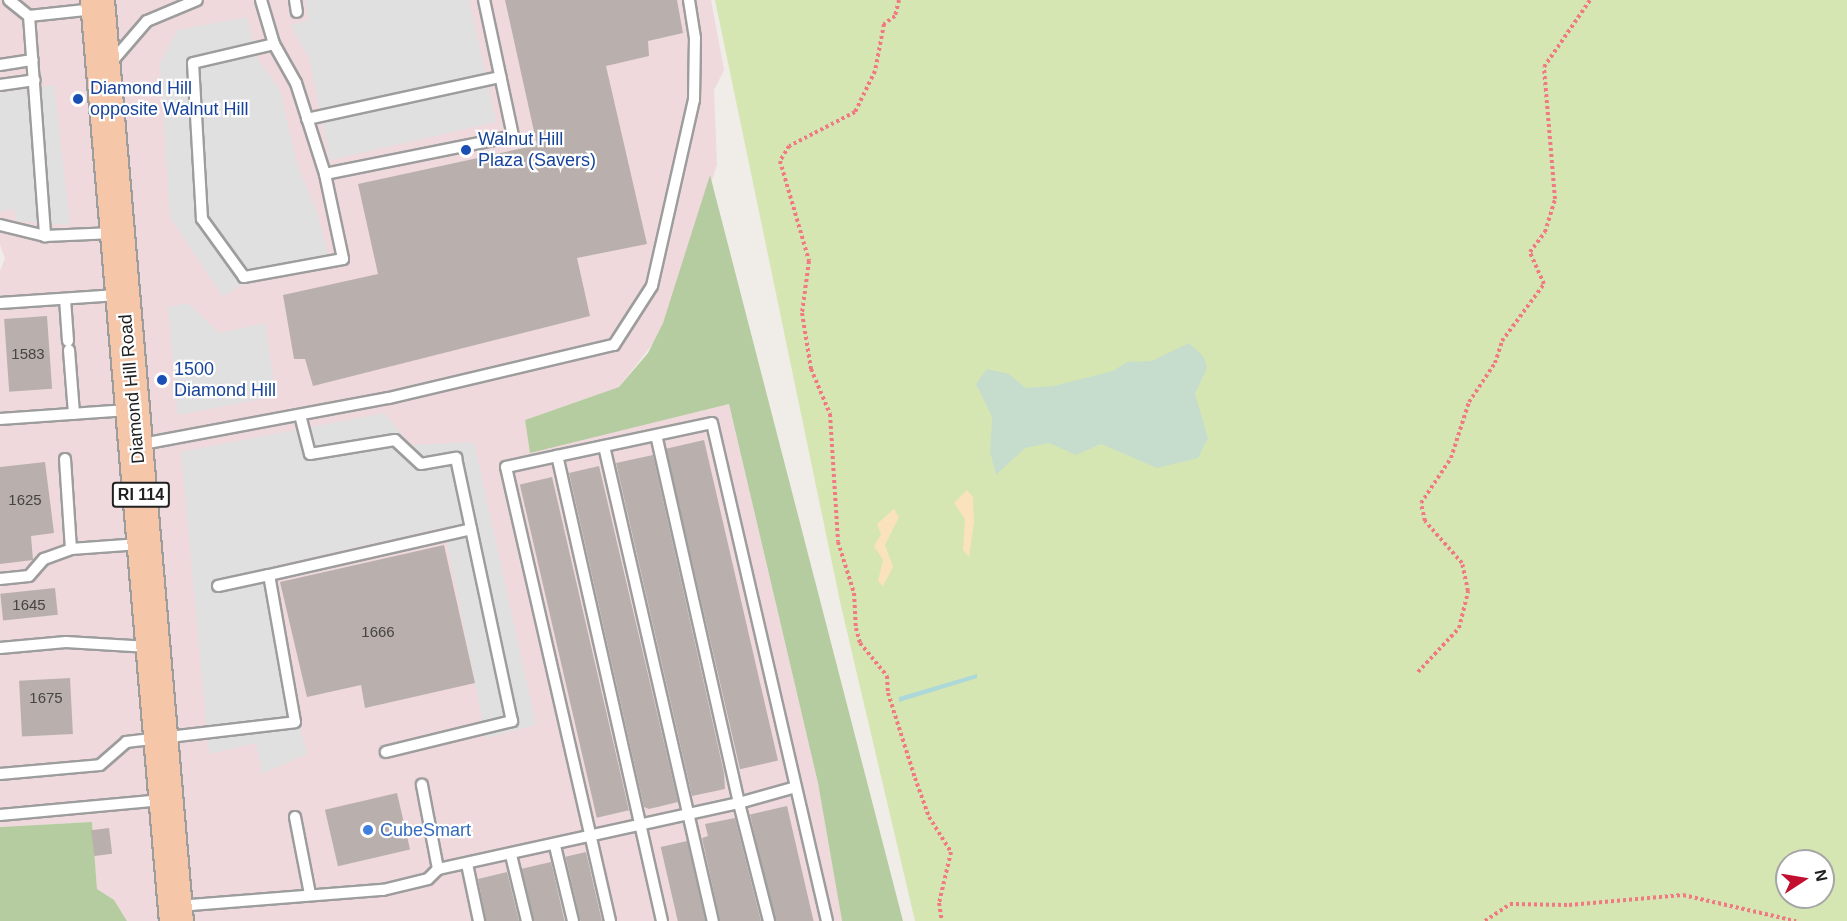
<!DOCTYPE html>
<style>
body{margin:0}
#map{position:relative;width:1847px;height:921px;overflow:hidden;background:#f0ece8;font-family:Helvetica,sans-serif}
div>[style]{position:absolute}
.commercial>*{inset:0;background:#efd9dc}
.grass>*{inset:0;background:#d5e6b2}
.forest>*{inset:0;background:#b5cca0}
.wetland>*{inset:0;background:#c6ddce}
.sand>*{inset:0;background:#fae2bc}
.parking>*{inset:0;background:#e0e0e0}
.water>*{inset:0;background:#acd8da}
.building>*{inset:0;background:#b9b0ad;transform-origin:0 0}
.path>*{height:4px;margin-top:-2px;transform-origin:0;background:repeating-linear-gradient(90deg,#f07982 0 3px,transparent 0 6px)}
.roads{filter:drop-shadow(2px 0 #9d9d9d) drop-shadow(-2px 0 #9d9d9d) drop-shadow(0 2px #9d9d9d) drop-shadow(0 -2px #9d9d9d)}
.service>*{height:10px;margin:-5px;padding:0 5px;transform-origin:5px;border-radius:5px;background:#fff}
.primary>*{height:33px;margin:-16.5px;padding:0 16.5px;transform-origin:16.5px;border-radius:16.5px;background:#f5c6a8}
.dots>*{width:16px;height:16px;translate:-50% -50%;box-sizing:border-box;border:3px solid #fff;border-radius:50%}
span{translate:-50% -50%;white-space:nowrap;text-align:center;line-height:1.15;-webkit-text-stroke:4.5px #fff;paint-order:stroke}
.number-label{font-size:15px;color:#464443}
.number-label span{-webkit-text-stroke-width:0}
.shield-label span{padding:2px 4px;background:#fff;border:2px solid;border-radius:4px;-webkit-text-stroke-width:0}
.shield-label{font-size:16px;color:#202020;font-weight:700}
.transit-label{font-size:18px;color:#164399}
.left{translate:0 -50%;text-align:left}
.street-label{font-size:18px;color:#202020}
.shop-label{font-size:18px;color:#366cbe}
.north{position:absolute;left:1775px;top:849px;width:60px;height:60px;box-sizing:border-box;background:#fff;border:2px solid #a6a6a6;border-radius:50%;rotate:78deg;font-size:16px;font-weight:700;line-height:24px;text-align:center;color:#202020}
.north::after{content:'';display:block;margin:auto;width:21px;height:27px;background:#c20f2f;clip-path:polygon(50% 0,100% 100%,50% 72%,0 100%)}
</style>
<div id="map">
<div class="commercial">
<div style="clip-path:polygon(0 0,711px 0,724px 70px,714px 90px,717px 165px,658px 337px,619px 387px,525px 420px,530px 452px,729px 404px,818px 783px,842px 921px,127px 921px,114px 900px,97px 889px,92px 822px,0 827px,0 271px,5px 258px,0 245px)"></div>
</div>
<div class="grass">
<div style="clip-path:polygon(evenodd,715px 0,1847px 0,1847px 921px,915px 921px,841px 606px,715px 0,1787px 861px,1823px 861px,1823px 897px,1787px 897px,1787px 861px)"></div>
</div>
<div class="forest">
<div style="clip-path:polygon(710px 175px,903px 921px,842px 921px,818px 783px,729px 404px,530px 453px,525px 420px,619px 387px,648px 353px,663px 323px)"></div>
<div style="clip-path:polygon(92px 822px,97px 889px,114px 900px,127px 921px,0 921px,0 827px)"></div>
</div>
<div class="wetland">
<div style="clip-path:polygon(1189px 343px,1204px 357px,1207px 368px,1195px 394px,1208px 438px,1198px 458px,1157px 468px,1101px 444px,1076px 455px,1049px 443px,1025px 448px,996px 475px,990px 452px,992px 417px,976px 384px,987px 369px,1009px 374px,1026px 388px,1053px 386px,1113px 371px,1127px 362px,1152px 361px)"></div>
</div>
<div class="sand">
<div style="clip-path:polygon(967px 490px,973px 497px,974px 522px,969px 557px,963px 550px,965px 519px,954px 503px)"></div>
<div style="clip-path:polygon(894px 509px,899px 517px,885px 545px,893px 567px,883px 586px,878px 581px,883px 560px,874px 546px,881px 534px,877px 524px)"></div>
</div>
<div class="parking">
<div style="clip-path:polygon(305px 0,469px 0,496px 122px,330px 160px,309px 57px,290px 25px,309px 20px)"></div>
<div style="clip-path:polygon(247px 17px,258px 60px,280px 90px,297px 164px,318px 215px,331px 266px,239px 286px,223px 297px,170px 217px,160px 64px,177px 30px)"></div>
<div style="clip-path:polygon(54px 85px,70px 225px,17px 221px,14px 209px,0 212px,0 93px)"></div>
<div style="clip-path:polygon(188px 303px,219px 333px,265px 323px,276px 396px,178px 415px,168px 307px)"></div>
<div style="clip-path:polygon(384px 413px,411px 445px,474px 442px,536px 725px,486px 738px,444px 527px,260px 569px,307px 754px,262px 774px,256px 743px,209px 754px,181px 452px)"></div>
</div>
<div class="water">
<div style="clip-path:polygon(977px 674px,977px 678px,899px 702px,899px 697px)"></div>
</div>
<div class="building">
<div style="clip-path:polygon(505px 0,677px 0,683px 33px,648px 41px,649px 56px,606px 66px,647px 244px,577px 258px,590px 316px,313px 386px,305px 359px,294px 359px,283px 295px,378px 274px,358px 184px,537px 145px)"></div>
<div style="left:47px;top:316px;width:73px;height:43px;rotate:86deg"></div>
<div style="left:704px;top:440px;width:329px;height:39px;rotate:77deg"></div>
<div style="clip-path:polygon(653px 455px,724px 773px,725px 789px,692px 796px,616px 463px)"></div>
<div style="clip-path:polygon(45px 462px,54px 533px,31px 536px,33px 560px,0 564px,0 467px)"></div>
<div style="clip-path:polygon(599px 466px,678px 802px,649px 809px,644px 807px,569px 473px)"></div>
<div style="left:552px;top:477px;width:342px;height:33px;rotate:77deg"></div>
<div style="clip-path:polygon(444px 545px,475px 683px,365px 708px,361px 685px,307px 697px,280px 582px)"></div>
<div style="left:55px;top:588px;width:27px;height:55px;rotate:84deg"></div>
<div style="left:70px;top:678px;width:56px;height:51px;rotate:87deg"></div>
<div style="left:397px;top:793px;width:58px;height:74px;rotate:77deg"></div>
<div style="left:787px;top:806px;width:118px;height:38px;rotate:77deg"></div>
<div style="clip-path:polygon(735px 818px,761px 921px,720px 921px,702px 838px,708px 836px,705px 824px)"></div>
<div style="left:109px;top:828px;width:26px;height:18px;rotate:83deg"></div>
<div style="left:687px;top:841px;width:82px;height:27px;rotate:77deg"></div>
<div style="left:586px;top:852px;width:71px;height:21px;rotate:77deg"></div>
<div style="left:551px;top:862px;width:61px;height:30px;rotate:77deg"></div>
<div style="clip-path:polygon(507px 872px,519px 921px,486px 921px,478px 879px)"></div>
</div>
<div class="path">
<div style="left:899px;top:0;width:16px;rotate:104deg"></div>
<div style="left:895px;top:16px;width:14px;rotate:144deg"></div>
<div style="left:884px;top:24px;width:48px;rotate:100.8deg"></div>
<div style="left:875px;top:71px;width:46px;rotate:116deg"></div>
<div style="left:855px;top:112px;width:74px;rotate:152.7deg"></div>
<div style="left:789px;top:146px;width:17px;rotate:121deg"></div>
<div style="left:780px;top:161px;width:104px;rotate:73.8deg"></div>
<div style="left:809px;top:261px;width:52px;rotate:97.7deg"></div>
<div style="left:802px;top:313px;width:57px;rotate:80.9deg"></div>
<div style="left:811px;top:369px;width:49px;rotate:67.1deg"></div>
<div style="left:830px;top:414px;width:128px;rotate:86.4deg"></div>
<div style="left:838px;top:542px;width:53px;rotate:72.6deg"></div>
<div style="left:854px;top:593px;width:35px;rotate:87deg"></div>
<div style="left:856px;top:628px;width:16px;rotate:75deg"></div>
<div style="left:860px;top:643px;width:43px;rotate:50.7deg"></div>
<div style="left:887px;top:676px;width:17px;rotate:87deg"></div>
<div style="left:888px;top:693px;width:89px;rotate:72.4deg"></div>
<div style="left:915px;top:778px;width:41px;rotate:70.3deg"></div>
<div style="left:929px;top:817px;width:41px;rotate:57.8deg"></div>
<div style="left:951px;top:852px;width:52px;rotate:103.2deg"></div>
<div style="left:939px;top:903px;width:18px;rotate:81deg"></div>
<div style="left:1418px;top:672px;width:60px;rotate:-47deg"></div>
<div style="left:1459px;top:628px;width:38px;rotate:-76deg"></div>
<div style="left:1468px;top:591px;width:29px;rotate:-102deg"></div>
<div style="left:1462px;top:563px;width:56px;rotate:-131.4deg"></div>
<div style="left:1425px;top:521px;width:18px;rotate:-103deg"></div>
<div style="left:1421px;top:503px;width:54px;rotate:-56.3deg"></div>
<div style="left:1451px;top:458px;width:59px;rotate:-72.2deg"></div>
<div style="left:1469px;top:402px;width:47px;rotate:-56.3deg"></div>
<div style="left:1495px;top:363px;width:23px;rotate:-72deg"></div>
<div style="left:1502px;top:341px;width:71px;rotate:-53.6deg"></div>
<div style="left:1544px;top:284px;width:35px;rotate:-114deg"></div>
<div style="left:1530px;top:252px;width:25px;rotate:-53deg"></div>
<div style="left:1545px;top:232px;width:34px;rotate:-73deg"></div>
<div style="left:1555px;top:199px;width:132px;rotate:-94.8deg"></div>
<div style="left:1544px;top:67px;width:81px;rotate:-55.5deg"></div>
<div style="left:1485px;top:921px;width:30px;rotate:-34deg"></div>
<div style="left:1510px;top:904px;width:59px;rotate:1deg"></div>
<div style="left:1569px;top:905px;width:114px;rotate:-5deg"></div>
<div style="left:1683px;top:895px;width:116px;rotate:13deg"></div>
</div>
<div class="roads">
<div class="service">
<div style="left:9px;top:0;width:26px;rotate:39deg"></div>
<div style="left:29px;top:16px;width:221px;rotate:85.8deg"></div>
<div style="left:45px;top:236px;width:69px;rotate:-2.5deg"></div>
<div style="left:261px;top:0;width:46px;rotate:73.5deg"></div>
<div style="left:274px;top:44px;width:45px;rotate:60.6deg"></div>
<div style="left:296px;top:83px;width:96px;rotate:72.3deg"></div>
<div style="left:325px;top:174px;width:87px;rotate:78deg"></div>
<div style="left:343px;top:259px;width:101px;rotate:169.7deg"></div>
<div style="left:244px;top:277px;width:72px;rotate:-125.9deg"></div>
<div style="left:202px;top:219px;width:156px;rotate:-93.3deg"></div>
<div style="left:193px;top:63px;width:83px;rotate:-13.2deg"></div>
<div style="left:295px;top:0;width:12px;rotate:81deg"></div>
<div style="left:29px;top:16px;width:66px;rotate:-6.1deg"></div>
<div style="left:0;top:65px;width:33px;rotate:-9deg"></div>
<div style="left:109px;top:65px;width:58px;rotate:-49.2deg"></div>
<div style="left:147px;top:21px;width:54px;rotate:-22.8deg"></div>
<div style="left:0;top:85px;width:35px;rotate:-8deg"></div>
<div style="left:307px;top:119px;width:198px;rotate:-12.3deg"></div>
<div style="left:325px;top:174px;width:192px;rotate:-11.4deg"></div>
<div style="left:513px;top:136px;width:139px;rotate:-102deg"></div>
<div style="left:0;top:225px;width:46px;rotate:13.7deg"></div>
<div style="left:65px;top:299px;width:42px;rotate:85.9deg"></div>
<div style="left:0;top:303px;width:118px;rotate:-3.9deg"></div>
<div style="left:69px;top:350px;width:64px;rotate:85.5deg"></div>
<div style="left:300px;top:415px;width:40px;rotate:75.6deg"></div>
<div style="left:310px;top:454px;width:86px;rotate:-9.4deg"></div>
<div style="left:395px;top:440px;width:35px;rotate:43deg"></div>
<div style="left:421px;top:464px;width:36px;rotate:-10deg"></div>
<div style="left:456px;top:458px;width:269px;rotate:78deg"></div>
<div style="left:512px;top:721px;width:130px;rotate:166.2deg"></div>
<div style="left:0;top:419px;width:128px;rotate:-4deg"></div>
<div style="left:137px;top:445px;width:256px;rotate:-10.6deg"></div>
<div style="left:389px;top:398px;width:231px;rotate:-13.3deg"></div>
<div style="left:614px;top:345px;width:70px;rotate:-57.2deg"></div>
<div style="left:652px;top:286px;width:191px;rotate:-77.3deg"></div>
<div style="left:694px;top:100px;width:62px;rotate:-89.1deg"></div>
<div style="left:695px;top:38px;width:38px;rotate:-99deg"></div>
<div style="left:604px;top:446px;width:487px;rotate:77.1deg"></div>
<div style="left:557px;top:456px;width:52px;rotate:167.8deg"></div>
<div style="left:506px;top:467px;width:466px;rotate:77.1deg"></div>
<div style="left:65px;top:459px;width:90px;rotate:86.2deg"></div>
<div style="left:71px;top:549px;width:69px;rotate:-4.1deg"></div>
<div style="left:0;top:579px;width:29px;rotate:-6deg"></div>
<div style="left:29px;top:576px;width:23px;rotate:-49deg"></div>
<div style="left:44px;top:559px;width:29px;rotate:-20deg"></div>
<div style="left:218px;top:586px;width:52px;rotate:-12.2deg"></div>
<div style="left:0;top:648px;width:66px;rotate:-5.2deg"></div>
<div style="left:66px;top:642px;width:83px;rotate:3.4deg"></div>
<div style="left:0;top:774px;width:100px;rotate:-5.1deg"></div>
<div style="left:100px;top:765px;width:35px;rotate:-41deg"></div>
<div style="left:126px;top:742px;width:170px;rotate:-6.7deg"></div>
<div style="left:295px;top:722px;width:149px;rotate:-100deg"></div>
<div style="left:269px;top:575px;width:207px;rotate:-12.8deg"></div>
<div style="left:0;top:815px;width:163px;rotate:-5.3deg"></div>
<div style="left:295px;top:817px;width:78px;rotate:79deg"></div>
<div style="left:555px;top:846px;width:77px;rotate:76.5deg"></div>
<div style="left:511px;top:855px;width:68px;rotate:76.4deg"></div>
<div style="left:467px;top:864px;width:58px;rotate:78.1deg"></div>
<div style="left:438px;top:869px;width:308px;rotate:-12.4deg"></div>
<div style="left:739px;top:803px;width:376px;rotate:-102.7deg"></div>
<div style="left:178px;top:906px;width:206px;rotate:-4.5deg"></div>
<div style="left:383px;top:890px;width:46px;rotate:-13.7deg"></div>
<div style="left:428px;top:879px;width:14px;rotate:-45deg"></div>
<div style="left:438px;top:869px;width:86px;rotate:-100.8deg"></div>
<div style="left:662px;top:921px;width:477px;rotate:-102.7deg"></div>
<div style="left:557px;top:456px;width:158px;rotate:-12deg"></div>
<div style="left:712px;top:423px;width:511px;rotate:77deg"></div>
<div style="left:769px;top:921px;width:122px;rotate:-104.3deg"></div>
<div style="left:739px;top:803px;width:59px;rotate:-15.7deg"></div>
</div>
<div class="primary">
<div style="left:97px;top:0;width:924px;rotate:85.1deg"></div>
</div>
</div>
<div class="dots">
<div style="left:78px;top:99px;background:#1a4fb4"></div>
<div style="left:466px;top:150px;background:#1a4fb4"></div>
<div style="left:162px;top:380px;background:#1a4fb4"></div>
<div style="left:368px;top:830px;background:#3f7fe0"></div>
</div>
<div class="number-label">
<span style="left:28px;top:354px">1583</span>
<span style="left:25px;top:500px">1625</span>
<span style="left:29px;top:605px">1645</span>
<span style="left:378px;top:632px">1666</span>
<span style="left:46px;top:698px">1675</span>
</div>
<div class="shield-label">
<span style="left:141px;top:495px">RI 114</span>
</div>
<div class="transit-label">
<span class="left" style="left:90px;top:99px">Diamond Hill<br>opposite Walnut Hill</span>
<span class="left" style="left:478px;top:150px">Walnut Hill<br>Plaza (Savers)</span>
<span class="left" style="left:174px;top:380px">1500<br>Diamond Hill</span>
</div>
<div class="street-label">
<span style="left:132px;top:389px;rotate:-95deg">Diamond Hill Road</span>
</div>
<div class="shop-label">
<span class="left" style="left:380px;top:830px">CubeSmart</span>
</div>
<div class="north">N</div>
</div>
